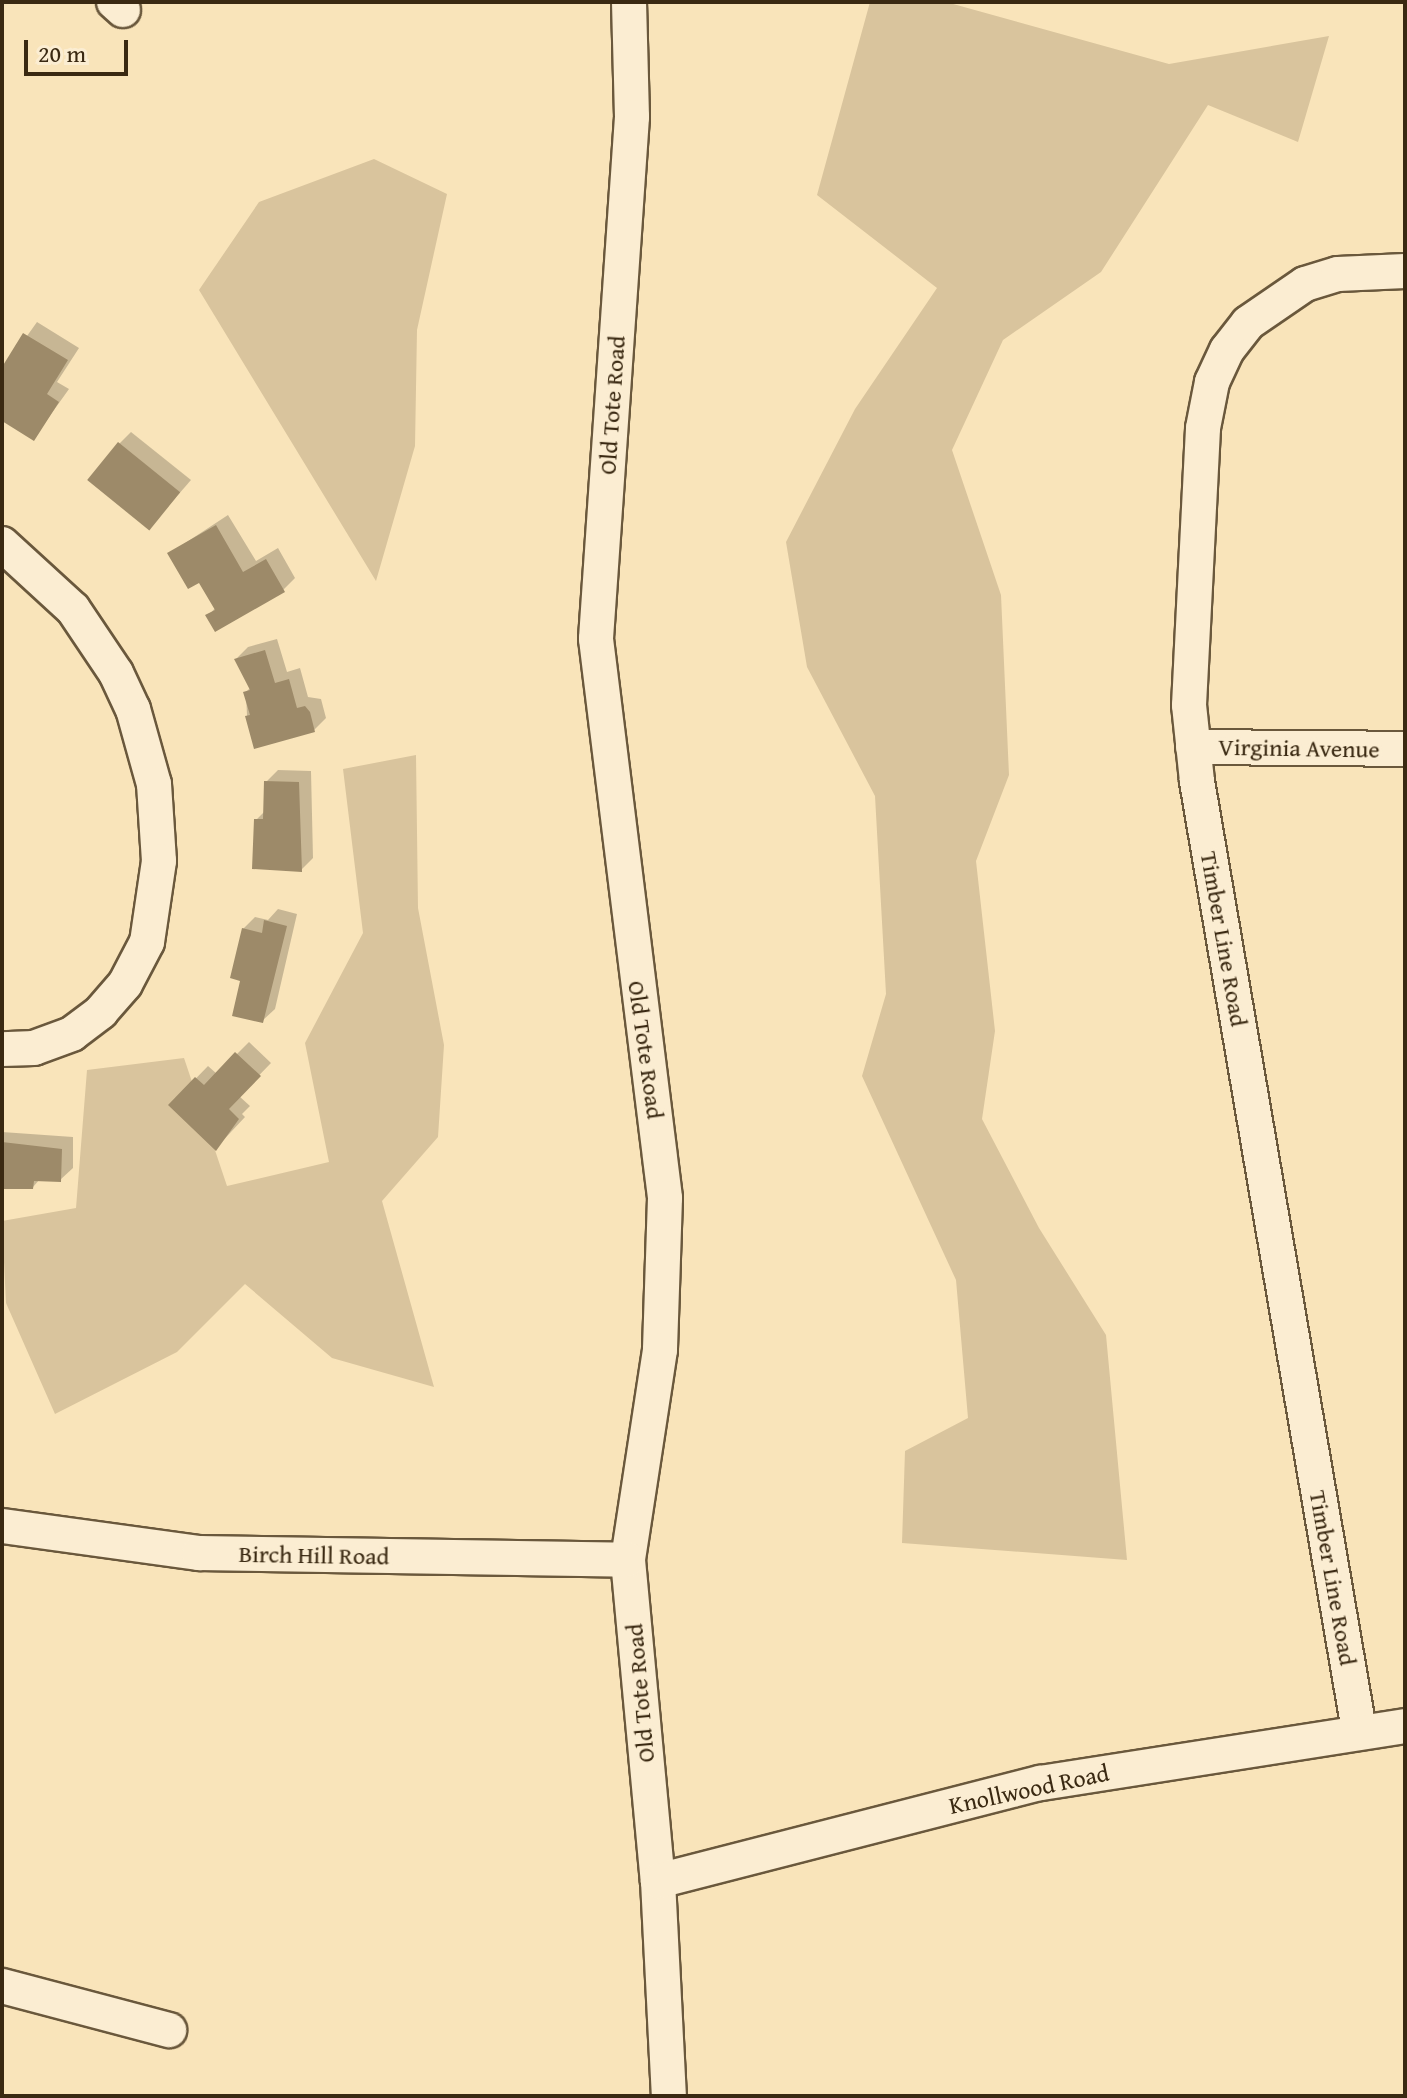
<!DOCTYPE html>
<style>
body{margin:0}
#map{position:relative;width:1407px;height:2098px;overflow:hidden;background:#f9e4ba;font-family:"Gentium Book Plus",serif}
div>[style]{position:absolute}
.green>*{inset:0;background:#d9c49d}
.shadow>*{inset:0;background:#0003}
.building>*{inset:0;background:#9d8a69;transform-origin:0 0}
.roads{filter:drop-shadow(2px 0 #6a583c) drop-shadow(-2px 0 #6a583c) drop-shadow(0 2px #6a583c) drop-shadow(0 -2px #6a583c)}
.street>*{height:34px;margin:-17px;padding:0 17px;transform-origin:17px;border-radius:17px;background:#fbedd2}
span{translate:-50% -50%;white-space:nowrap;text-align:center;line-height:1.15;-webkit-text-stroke:6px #fbedd2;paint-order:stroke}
.street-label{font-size:24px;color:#3a2912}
.frame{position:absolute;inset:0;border:4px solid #3a2912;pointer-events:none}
.scale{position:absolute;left:24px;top:40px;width:104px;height:36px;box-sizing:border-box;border:4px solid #3a2912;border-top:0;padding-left:10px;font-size:24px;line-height:28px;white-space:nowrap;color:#3a2912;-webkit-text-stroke:6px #fbedd2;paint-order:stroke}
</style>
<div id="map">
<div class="green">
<div style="clip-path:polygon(870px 2px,946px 2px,1169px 64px,1329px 36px,1298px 142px,1208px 105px,1101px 272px,1003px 340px,952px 450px,1001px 595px,1009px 775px,976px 861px,995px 1031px,982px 1119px,1039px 1228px,1106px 1335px,1127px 1560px,902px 1543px,905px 1451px,968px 1418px,956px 1280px,862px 1076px,886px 994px,875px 796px,807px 667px,786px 542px,855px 409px,937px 288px,817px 195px)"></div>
<div style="clip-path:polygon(374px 159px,447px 194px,417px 330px,415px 446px,376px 581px,199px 290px,259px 202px)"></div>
<div style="clip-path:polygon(416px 755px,418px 908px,444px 1045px,438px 1137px,382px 1201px,434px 1387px,332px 1358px,245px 1284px,177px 1352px,55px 1414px,6px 1303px,2px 1221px,76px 1208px,87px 1070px,184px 1058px,227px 1186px,329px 1162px,305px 1043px,363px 933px,343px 769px)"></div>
</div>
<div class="shadow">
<div style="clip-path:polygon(37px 322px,79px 348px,57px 382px,69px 389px,34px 438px,2px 418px,2px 371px)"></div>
<div style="clip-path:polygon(131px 432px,191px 480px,152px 525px,119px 444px)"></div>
<div style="clip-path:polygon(228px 515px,256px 561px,278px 548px,295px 578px,283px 590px,208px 616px,216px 607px,200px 580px,170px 553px)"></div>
<div style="clip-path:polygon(277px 639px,287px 672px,300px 668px,308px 697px,321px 699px,326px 718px,314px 730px,247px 716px,246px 692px,251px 687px,236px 659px,248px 647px)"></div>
<div style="clip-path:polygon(278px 770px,311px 771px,313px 858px,301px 870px,256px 820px,265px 811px,266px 782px)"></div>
<div style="clip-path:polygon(278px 909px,297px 914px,275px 1009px,262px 1021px,242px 980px,243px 929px,255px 917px,268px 920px)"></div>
<div style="clip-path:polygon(249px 1042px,271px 1063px,239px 1096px,250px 1106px,242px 1114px,245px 1117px,216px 1148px,170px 1105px,208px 1066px,217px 1074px)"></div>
<div style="clip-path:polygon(2px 1132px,73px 1137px,73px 1168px,60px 1180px,40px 1179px,33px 1187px,2px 1187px)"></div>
</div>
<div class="building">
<div style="clip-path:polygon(23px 333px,68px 360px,47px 394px,59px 402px,34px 441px,2px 421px,2px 367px)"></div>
<div style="left:118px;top:442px;width:80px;height:49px;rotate:39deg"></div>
<div style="clip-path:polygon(216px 525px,243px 572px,266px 559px,285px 592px,215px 632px,205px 615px,215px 610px,199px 583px,188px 589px,167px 553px)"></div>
<div style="clip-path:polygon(265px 650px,275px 683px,289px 679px,297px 708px,305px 706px,310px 712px,315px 732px,254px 749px,245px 716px,250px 715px,243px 692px,250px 690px,234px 659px)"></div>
<div style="clip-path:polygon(264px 781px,299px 782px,302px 872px,252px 869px,254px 819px,263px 819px)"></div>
<div style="clip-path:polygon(264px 920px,287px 926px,263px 1023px,232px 1016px,240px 981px,230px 978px,242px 928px,262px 933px)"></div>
<div style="clip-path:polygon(235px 1052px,261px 1076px,229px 1109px,239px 1119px,216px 1151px,168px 1105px,195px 1077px,204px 1085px)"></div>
<div style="clip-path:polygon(2px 1142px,62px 1149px,61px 1182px,34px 1181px,33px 1189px,2px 1189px)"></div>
</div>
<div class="roads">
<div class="street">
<div style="left:114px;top:2px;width:12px;rotate:42deg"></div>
<div style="left:629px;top:2px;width:115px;rotate:88.5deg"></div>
<div style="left:632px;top:117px;width:523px;rotate:93.95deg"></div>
<div style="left:596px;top:639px;width:563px;rotate:82.96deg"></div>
<div style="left:665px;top:1198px;width:152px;rotate:91.9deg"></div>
<div style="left:660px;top:1350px;width:212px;rotate:98.7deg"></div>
<div style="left:628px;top:1560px;width:322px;rotate:84.7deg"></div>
<div style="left:658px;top:1881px;width:215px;rotate:87.1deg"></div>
<div style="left:2px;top:544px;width:96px;rotate:42.5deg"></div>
<div style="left:73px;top:609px;width:77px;rotate:56.1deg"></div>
<div style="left:116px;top:673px;width:40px;rotate:65deg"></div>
<div style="left:133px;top:709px;width:78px;rotate:74.4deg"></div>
<div style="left:154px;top:784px;width:77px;rotate:86.3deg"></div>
<div style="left:159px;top:861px;width:82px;rotate:98.4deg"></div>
<div style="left:147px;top:942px;width:47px;rotate:117.6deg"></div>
<div style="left:125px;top:984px;width:37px;rotate:131deg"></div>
<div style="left:101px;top:1012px;width:36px;rotate:143deg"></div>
<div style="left:72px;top:1034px;width:40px;rotate:159.8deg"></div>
<div style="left:34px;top:1048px;width:32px;rotate:178deg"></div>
<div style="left:1193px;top:747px;width:212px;rotate:0.5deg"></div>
<div style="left:2px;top:1526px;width:199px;rotate:7.8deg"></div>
<div style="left:199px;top:1553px;width:429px;rotate:0.9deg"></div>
<div style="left:1359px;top:1730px;width:963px;rotate:-99.69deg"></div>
<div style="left:1197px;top:781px;width:76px;rotate:-96deg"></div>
<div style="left:1189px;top:705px;width:277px;rotate:-87.1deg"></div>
<div style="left:1203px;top:428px;width:47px;rotate:-78.9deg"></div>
<div style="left:1212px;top:382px;width:35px;rotate:-65deg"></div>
<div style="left:1227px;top:350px;width:34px;rotate:-52deg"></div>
<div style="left:1248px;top:323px;width:69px;rotate:-34.4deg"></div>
<div style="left:1305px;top:284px;width:34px;rotate:-17deg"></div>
<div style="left:1338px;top:274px;width:67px;rotate:-2.6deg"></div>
<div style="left:658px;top:1881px;width:395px;rotate:-14.4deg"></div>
<div style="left:1041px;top:1783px;width:368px;rotate:-8.9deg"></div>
<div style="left:2px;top:1986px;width:173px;rotate:14.8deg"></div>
</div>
</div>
<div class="street-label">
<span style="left:612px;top:405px;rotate:-86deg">Old Tote Road</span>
<span style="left:1299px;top:748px;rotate:1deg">Virginia Avenue</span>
<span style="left:1224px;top:939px;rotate:80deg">Timber Line Road</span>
<span style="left:646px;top:1050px;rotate:82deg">Old Tote Road</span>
<span style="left:314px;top:1555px;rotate:1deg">Birch Hill Road</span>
<span style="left:1333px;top:1578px;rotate:80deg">Timber Line Road</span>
<span style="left:640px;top:1693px;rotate:-95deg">Old Tote Road</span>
<span style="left:1029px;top:1789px;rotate:-12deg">Knollwood Road</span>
</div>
<div class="frame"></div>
<div class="scale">20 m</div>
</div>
